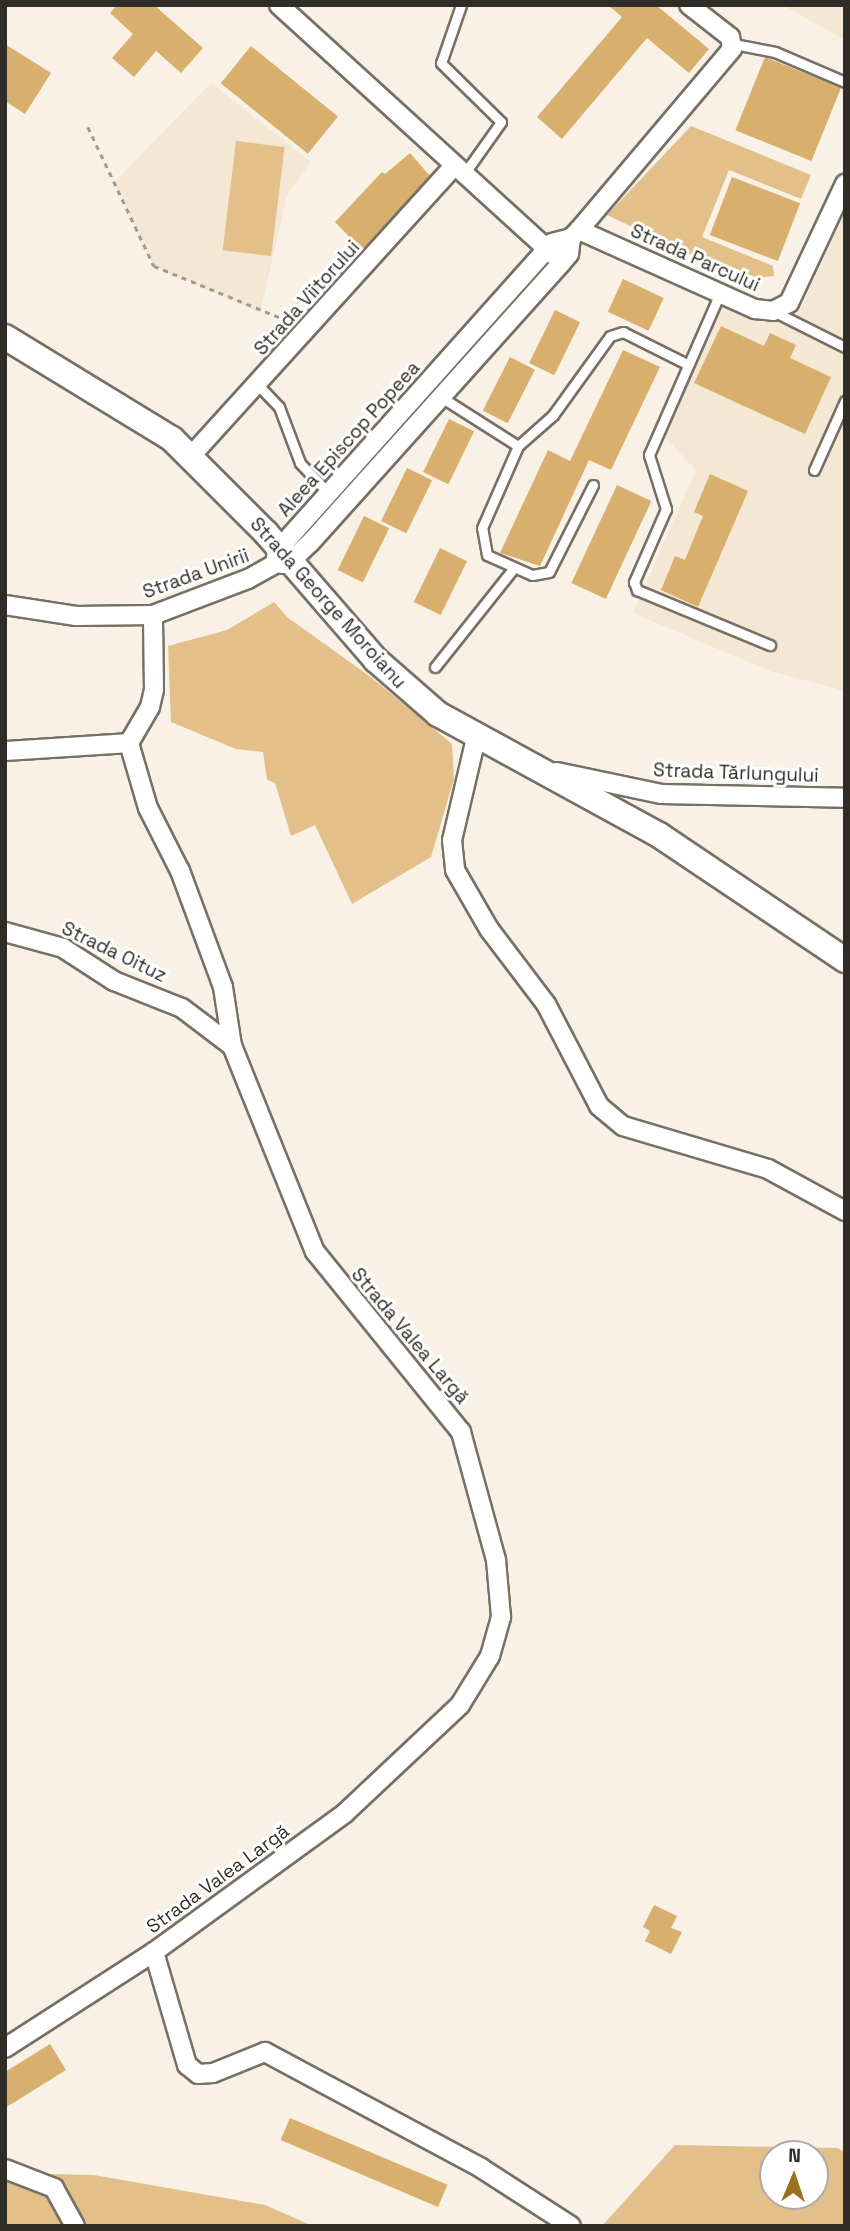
<!DOCTYPE html>
<meta charset="utf-8">
<style>
body{margin:0}
#map{position:relative;width:850px;height:2231px;overflow:hidden;background:#f9f1e5;font-family:"Space Grotesk",sans-serif}
div>[style]{position:absolute}
.built>*{inset:0;background:#f4e7d4}
.green>*{inset:0;background:#e3c089;transform-origin:0 0}
.building>*{inset:0;background:#d8af6c;transform-origin:0 0}
.path>*{height:2.5px;margin-top:-1.25px;transform-origin:0;background:repeating-linear-gradient(90deg,#a09a92 0 5px,transparent 0 10px)}
.roads{filter:drop-shadow(2px 0 #777065) drop-shadow(-2px 0 #777065) drop-shadow(0 2px #777065) drop-shadow(0 -2px #777065)}
.service>*{height:9px;margin:-4.5px;padding:0 4.5px;transform-origin:4.5px;border-radius:4.5px;background:#fff}
.minor>*{height:18px;margin:-9px;padding:0 9px;transform-origin:9px;border-radius:9px;background:#fff}
.secondary>*{height:24px;margin:-12px;padding:0 12px;transform-origin:12px;border-radius:12px;background:#fff}
span{translate:-50% -50%;white-space:nowrap;text-align:center;line-height:1.15;-webkit-text-stroke:6px #fff;paint-order:stroke}
.street-label{font-size:19px;color:#302d29}
.frame{position:absolute;inset:0;border:7px solid #302d29;pointer-events:none}
.north{position:absolute;left:759px;top:2140px;width:70px;height:70px;box-sizing:border-box;background:#fff;border:2px solid #acaba9;border-radius:50%;rotate:2deg;font-size:19px;font-weight:700;line-height:28px;text-align:center;color:#302d29}
.north::after{content:'';display:block;margin:auto;width:24px;height:32px;background:#9b701e;clip-path:polygon(50% 0,100% 100%,50% 72%,0 100%)}
</style>
<div id="map">
<div class="built">
<div style="clip-path:polygon(783px 5px,845px 5px,845px 40px)"></div>
<div style="clip-path:polygon(211px 83px,311px 162px,287px 195px,260px 313px,154px 266px,114px 182px)"></div>
<div style="clip-path:polygon(845px 213px,845px 691px,770px 671px,633px 613px,696px 470px,663px 435px,721px 305px,763px 323px,798px 314px)"></div>
</div>
<div class="green">
<div style="clip-path:polygon(691px 126px,811px 175px,801px 199px,729px 170px,702px 237px,773px 266px,774px 276px,743px 279px,607px 215px)"></div>
<div style="left:236px;top:141px;width:49px;height:110px;rotate:7deg"></div>
<div style="clip-path:polygon(274px 602px,287px 617px,372px 678px,452px 744px,454px 779px,431px 857px,352px 904px,315px 825px,291px 836px,275px 783px,267px 780px,263px 752px,236px 749px,171px 722px,168px 646px,227px 630px)"></div>
<div style="clip-path:polygon(evenodd,675px 2145px,838px 2148px,845px 2153px,845px 2226px,602px 2226px,675px 2145px,815px 2154px,815px 2196px,773px 2196px,773px 2154px,815px 2154px)"></div>
<div style="clip-path:polygon(5px 2173px,94px 2175px,265px 2205px,313px 2226px,5px 2226px)"></div>
</div>
<div class="building">
<div style="clip-path:polygon(117px 5px,154px 5px,203px 48px,181px 73px,156px 51px,134px 77px,112px 58px,133px 34px,110px 13px)"></div>
<div style="clip-path:polygon(608px 5px,656px 5px,709px 49px,689px 73px,647px 38px,562px 139px,537px 117px,622px 17px)"></div>
<div style="clip-path:polygon(5px 44px,51px 73px,25px 114px,5px 101px)"></div>
<div style="left:251px;top:46px;width:112px;height:48px;rotate:39deg"></div>
<div style="left:765px;top:57px;width:82px;height:79px;rotate:22deg"></div>
<div style="clip-path:polygon(410px 153px,430px 176px,362px 250px,335px 222px,382px 172px,385px 174px)"></div>
<div style="left:732px;top:177px;width:73px;height:62px;rotate:21deg"></div>
<div style="left:623px;top:279px;width:45px;height:36px;rotate:25deg"></div>
<div style="left:555px;top:310px;width:28px;height:59px;rotate:26deg"></div>
<div style="clip-path:polygon(721px 326px,764px 346px,770px 333px,796px 345px,790px 358px,831px 377px,805px 434px,694px 383px)"></div>
<div style="clip-path:polygon(623px 350px,660px 367px,611px 470px,589px 460px,540px 566px,500px 553px,548px 450px,570px 461px)"></div>
<div style="left:510px;top:357px;width:28px;height:60px;rotate:27deg"></div>
<div style="left:449px;top:419px;width:28px;height:59px;rotate:26deg"></div>
<div style="left:407px;top:468px;width:28px;height:59px;rotate:26deg"></div>
<div style="clip-path:polygon(710px 474px,748px 491px,698px 607px,661px 590px,675px 556px,685px 560px,703px 516px,694px 512px)"></div>
<div style="left:617px;top:485px;width:38px;height:108px;rotate:25deg"></div>
<div style="left:364px;top:516px;width:28px;height:60px;rotate:26deg"></div>
<div style="left:440px;top:548px;width:30px;height:60px;rotate:26deg"></div>
<div style="clip-path:polygon(654px 1905px,677px 1916px,671px 1928px,682px 1932px,671px 1954px,645px 1941px,650px 1931px,643px 1927px)"></div>
<div style="clip-path:polygon(50px 2044px,66px 2070px,5px 2108px,5px 2072px)"></div>
<div style="left:290px;top:2118px;width:171px;height:24px;rotate:23deg"></div>
</div>
<div class="path">
<div style="left:88px;top:127px;width:154px;rotate:64.6deg"></div>
<div style="left:154px;top:266px;width:146px;rotate:22.2deg"></div>
</div>
<div class="roads">
<div class="service">
<div style="left:461px;top:5px;width:61px;rotate:109deg"></div>
<div style="left:441px;top:63px;width:84px;rotate:44.5deg"></div>
<div style="left:501px;top:122px;width:64px;rotate:125.4deg"></div>
<div style="left:734px;top:44px;width:42px;rotate:11deg"></div>
<div style="left:775px;top:52px;width:76px;rotate:23.2deg"></div>
<div style="left:720px;top:293px;width:177px;rotate:113.7deg"></div>
<div style="left:649px;top:455px;width:57px;rotate:72.5deg"></div>
<div style="left:666px;top:509px;width:80px;rotate:113.7deg"></div>
<div style="left:634px;top:582px;width:9px;rotate:69deg"></div>
<div style="left:637px;top:590px;width:144px;rotate:22.5deg"></div>
<div style="left:775px;top:312px;width:78px;rotate:26.6deg"></div>
<div style="left:257px;top:384px;width:32px;rotate:46deg"></div>
<div style="left:279px;top:407px;width:60px;rotate:69.4deg"></div>
<div style="left:300px;top:463px;width:42px;rotate:46.9deg"></div>
<div style="left:441px;top:397px;width:91px;rotate:32.5deg"></div>
<div style="left:814px;top:470px;width:76px;rotate:-65.8deg"></div>
<div style="left:593px;top:485px;width:97px;rotate:116.8deg"></div>
<div style="left:549px;top:572px;width:17px;rotate:170deg"></div>
<div style="left:532px;top:575px;width:49px;rotate:-156deg"></div>
<div style="left:487px;top:555px;width:27px;rotate:-100deg"></div>
<div style="left:482px;top:528px;width:90px;rotate:-66.3deg"></div>
<div style="left:518px;top:446px;width:47px;rotate:-41.5deg"></div>
<div style="left:553px;top:415px;width:97px;rotate:-54.2deg"></div>
<div style="left:610px;top:336px;width:14px;rotate:-17deg"></div>
<div style="left:623px;top:332px;width:72px;rotate:26.6deg"></div>
<div style="left:435px;top:667px;width:125px;rotate:-51.5deg"></div>
</div>
<div class="minor">
<div style="left:279px;top:5px;width:372px;rotate:42.3deg"></div>
<div style="left:579px;top:230px;width:193px;rotate:24.2deg"></div>
<div style="left:755px;top:309px;width:18px;rotate:6deg"></div>
<div style="left:773px;top:311px;width:18px;rotate:-27deg"></div>
<div style="left:789px;top:303px;width:132px;rotate:-64.8deg"></div>
<div style="left:191px;top:456px;width:390px;rotate:-47.8deg"></div>
<div style="left:275px;top:564px;width:13px;rotate:-81deg"></div>
<div style="left:277px;top:551px;width:413px;rotate:-48.2deg"></div>
<div style="left:552px;top:243px;width:20px;rotate:-15deg"></div>
<div style="left:571px;top:238px;width:11px;rotate:-45deg"></div>
<div style="left:579px;top:230px;width:237px;rotate:-49.8deg"></div>
<div style="left:732px;top:49px;width:12px;rotate:-99deg"></div>
<div style="left:730px;top:37px;width:52px;rotate:-142deg"></div>
<div style="left:282px;top:564px;width:7px;rotate:-8deg"></div>
<div style="left:289px;top:563px;width:29px;rotate:-44deg"></div>
<div style="left:310px;top:543px;width:377px;rotate:-48.1deg"></div>
<div style="left:562px;top:262px;width:11px;rotate:-49deg"></div>
<div style="left:569px;top:254px;width:16px;rotate:-83deg"></div>
<div style="left:5px;top:605px;width:72px;rotate:8.8deg"></div>
<div style="left:76px;top:616px;width:77px;rotate:-0.7deg"></div>
<div style="left:153px;top:615px;width:102px;rotate:-20.8deg"></div>
<div style="left:248px;top:579px;width:31px;rotate:-29deg"></div>
<div style="left:476px;top:738px;width:105px;rotate:103.2deg"></div>
<div style="left:452px;top:840px;width:30px;rotate:84deg"></div>
<div style="left:455px;top:870px;width:68px;rotate:60deg"></div>
<div style="left:489px;top:929px;width:94px;rotate:52.8deg"></div>
<div style="left:546px;top:1004px;width:115px;rotate:62.5deg"></div>
<div style="left:599px;top:1106px;width:31px;rotate:40deg"></div>
<div style="left:623px;top:1126px;width:151px;rotate:16.5deg"></div>
<div style="left:768px;top:1169px;width:88px;rotate:28.6deg"></div>
<div style="left:129px;top:743px;width:42px;rotate:-59.7deg"></div>
<div style="left:150px;top:707px;width:17px;rotate:-77deg"></div>
<div style="left:154px;top:690px;width:75px;rotate:-90.8deg"></div>
<div style="left:5px;top:751px;width:124px;rotate:-3.7deg"></div>
<div style="left:557px;top:772px;width:106px;rotate:11.9deg"></div>
<div style="left:661px;top:794px;width:184px;rotate:1.2deg"></div>
<div style="left:5px;top:932px;width:60px;rotate:15.4deg"></div>
<div style="left:63px;top:948px;width:61px;rotate:32.9deg"></div>
<div style="left:114px;top:981px;width:73px;rotate:21.7deg"></div>
<div style="left:182px;top:1008px;width:63px;rotate:37.2deg"></div>
<div style="left:154px;top:1952px;width:118px;rotate:73.7deg"></div>
<div style="left:187px;top:2065px;width:14px;rotate:39deg"></div>
<div style="left:198px;top:2074px;width:15px;rotate:-4deg"></div>
<div style="left:213px;top:2073px;width:56px;rotate:-22deg"></div>
<div style="left:265px;top:2052px;width:245px;rotate:28.2deg"></div>
<div style="left:481px;top:2168px;width:107px;rotate:32.8deg"></div>
<div style="left:5px;top:2048px;width:177px;rotate:-32.8deg"></div>
<div style="left:154px;top:1952px;width:236px;rotate:-36deg"></div>
<div style="left:345px;top:1813px;width:158px;rotate:-43.2deg"></div>
<div style="left:460px;top:1705px;width:57px;rotate:-58.5deg"></div>
<div style="left:490px;top:1656px;width:41px;rotate:-74.2deg"></div>
<div style="left:501px;top:1617px;width:57px;rotate:-95deg"></div>
<div style="left:496px;top:1560px;width:133px;rotate:-105.3deg"></div>
<div style="left:461px;top:1432px;width:232px;rotate:-129deg"></div>
<div style="left:315px;top:1252px;width:222px;rotate:-111.9deg"></div>
<div style="left:232px;top:1046px;width:60px;rotate:-98.7deg"></div>
<div style="left:223px;top:987px;width:124px;rotate:-110.3deg"></div>
<div style="left:180px;top:871px;width:71px;rotate:-116.9deg"></div>
<div style="left:148px;top:808px;width:68px;rotate:-106.3deg"></div>
<div style="left:5px;top:2169px;width:53px;rotate:21.2deg"></div>
<div style="left:54px;top:2188px;width:43px;rotate:61.1deg"></div>
</div>
<div class="secondary">
<div style="left:5px;top:337px;width:196px;rotate:31.4deg"></div>
<div style="left:172px;top:439px;width:133px;rotate:45deg"></div>
<div style="left:266px;top:533px;width:168px;rotate:49.1deg"></div>
<div style="left:376px;top:660px;width:82px;rotate:41.1deg"></div>
<div style="left:438px;top:714px;width:252px;rotate:28.7deg"></div>
<div style="left:659px;top:835px;width:224px;rotate:33.9deg"></div>
</div>
</div>
<div class="street-label">
<span style="left:695px;top:258px;rotate:24deg">Strada Parcului</span>
<span style="left:307px;top:298px;rotate:-48deg">Strada Viitorului</span>
<span style="left:349px;top:439px;rotate:-48deg">Aleea Episcop Popeea</span>
<span style="left:196px;top:574px;rotate:-20deg">Strada Unirii</span>
<span style="left:328px;top:603px;rotate:48deg">Strada George Moroianu</span>
<span style="left:736px;top:773px;rotate:2deg">Strada Tărlungului</span>
<span style="left:114px;top:952px;rotate:26deg">Strada Oituz</span>
<span style="left:410px;top:1336px;rotate:50deg">Strada Valea Largă</span>
<span style="left:218px;top:1879px;rotate:-36deg">Strada Valea Largă</span>
</div>
<div class="frame"></div>
<div class="north">N</div>
</div>
